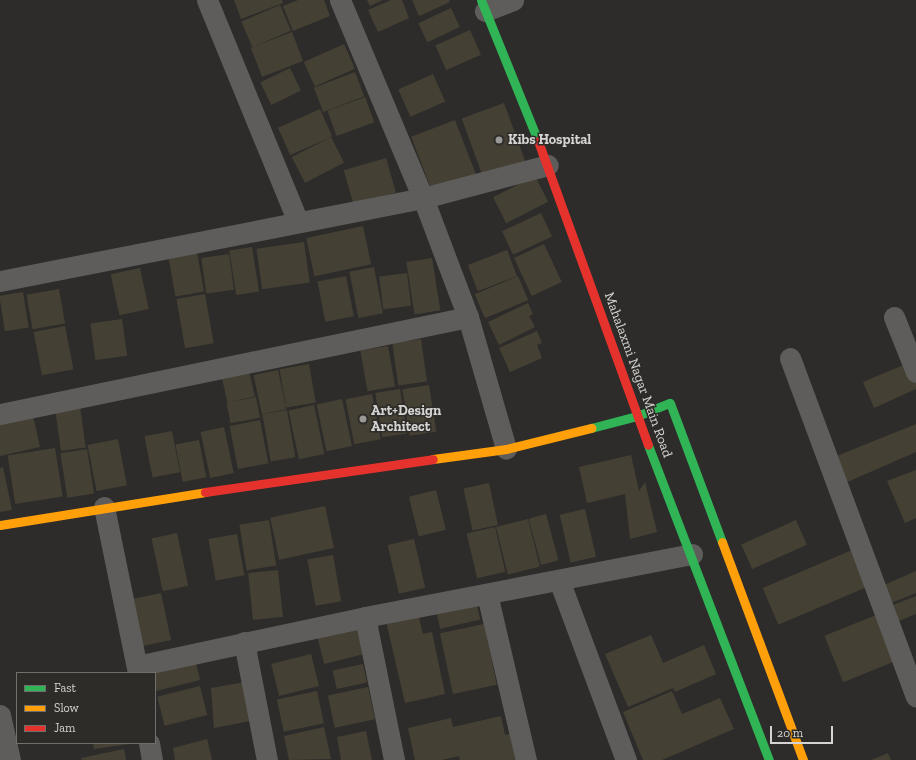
<!DOCTYPE html>
<style>
body{margin:0}
#map{position:relative;width:916px;height:760px;overflow:hidden;background:#2d2c2a;font-family:"Zilla Slab",serif}
div>[style]{position:absolute}
.building>*{inset:0;background:#454034;transform-origin:0 0}
.street>*{height:21px;margin:-10.5px;padding:0 10.5px;transform-origin:10.5px;border-radius:10.5px;background:#5e5d5c}
.fast>*{height:9px;margin:-4.5px;padding:0 4.5px;transform-origin:4.5px;border-radius:4.5px;background:#30b455}
.slow>*{height:9px;margin:-4.5px;padding:0 4.5px;transform-origin:4.5px;border-radius:4.5px;background:#ff9f0a}
.jam>*{height:9px;margin:-4.5px;padding:0 4.5px;transform-origin:4.5px;border-radius:4.5px;background:#e5322d}
.dots>*{width:11px;height:11px;translate:-50% -50%;box-sizing:border-box;border:2px solid #2e2c29;border-radius:50%}
span{translate:-50% -50%;white-space:nowrap;text-align:center;line-height:1.15;-webkit-text-stroke:3px #2e2c29;paint-order:stroke}
.poi-label{font-size:14px;color:#d5d4d2;font-weight:700}
.left{translate:0 -50%;text-align:left}
.street-label{font-size:14px;color:#d5d4d2}
.legend{position:absolute;left:16px;top:672px;width:140px;height:72px;box-sizing:border-box;background:#2e2c29;border:1px solid #716f6d;margin:0;padding:5px 7px;list-style:none;font-size:12px;color:#d5d4d2}
.legend li{display:flex;align-items:center;gap:8px;height:20px}
.legend b{width:20px;border:1px solid #716f6d}
.scale{position:absolute;left:770px;top:726px;width:63px;height:18px;box-sizing:border-box;border:2px solid #d5d4d2;border-top:0;padding-left:5px;font-size:12px;line-height:14px;white-space:nowrap;color:#d5d4d2;-webkit-text-stroke:3px #2e2c29;paint-order:stroke}
</style>
<div id="map">
<div class="building">
<div style="clip-path:polygon(234px 0,282px 0,283px 3px,241px 19px)"></div>
<div style="clip-path:polygon(298px 0,324px 0,330px 16px,293px 31px,283px 6px)"></div>
<div style="clip-path:polygon(367px 0,383px 0,370px 6px)"></div>
<div style="clip-path:polygon(391px 0,402px 0,409px 18px,378px 32px,368px 10px)"></div>
<div style="clip-path:polygon(412px 0,449px 0,450px 2px,419px 16px)"></div>
<div style="left:280px;top:5px;width:28px;height:42px;rotate:67deg"></div>
<div style="left:451px;top:8px;width:21px;height:36px;rotate:65deg"></div>
<div style="left:470px;top:30px;width:27px;height:38px;rotate:66deg"></div>
<div style="left:292px;top:32px;width:31px;height:44px;rotate:69deg"></div>
<div style="left:344px;top:44px;width:27px;height:44px;rotate:66deg"></div>
<div style="left:290px;top:68px;width:25px;height:33px;rotate:64deg"></div>
<div style="left:355px;top:72px;width:26px;height:44px;rotate:69deg"></div>
<div style="left:433px;top:74px;width:30px;height:38px;rotate:66deg"></div>
<div style="left:365px;top:97px;width:27px;height:40px;rotate:70deg"></div>
<div style="left:504px;top:103px;width:62px;height:45px;rotate:70deg"></div>
<div style="left:320px;top:109px;width:30px;height:46px;rotate:66deg"></div>
<div style="left:455px;top:120px;width:60px;height:47px;rotate:69deg"></div>
<div style="left:331px;top:137px;width:29px;height:44px;rotate:63deg"></div>
<div style="left:386px;top:158px;width:36px;height:44px;rotate:74deg"></div>
<div style="left:535px;top:176px;width:29px;height:47px;rotate:63deg"></div>
<div style="left:541px;top:213px;width:26px;height:43px;rotate:65deg"></div>
<div style="left:363px;top:226px;width:39px;height:58px;rotate:78deg"></div>
<div style="left:304px;top:242px;width:41px;height:48px;rotate:82deg"></div>
<div style="left:544px;top:244px;width:42px;height:33px;rotate:65deg"></div>
<div style="left:252px;top:247px;width:45px;height:23px;rotate:81deg"></div>
<div style="left:507px;top:250px;width:28px;height:42px;rotate:69deg"></div>
<div style="left:197px;top:252px;width:40px;height:29px;rotate:80deg"></div>
<div style="left:229px;top:254px;width:36px;height:28px;rotate:82deg"></div>
<div style="left:432px;top:258px;width:53px;height:26px;rotate:81deg"></div>
<div style="left:374px;top:267px;width:47px;height:25px;rotate:79deg"></div>
<div style="left:140px;top:268px;width:42px;height:30px;rotate:78deg"></div>
<div style="left:407px;top:273px;width:33px;height:28px;rotate:83deg"></div>
<div style="left:346px;top:276px;width:41px;height:29px;rotate:79deg"></div>
<div style="left:518px;top:276px;width:26px;height:47px;rotate:67deg"></div>
<div style="left:59px;top:289px;width:35px;height:33px;rotate:80deg"></div>
<div style="left:23px;top:292px;width:36px;height:24px;rotate:81deg"></div>
<div style="left:205px;top:294px;width:50px;height:29px;rotate:80deg"></div>
<div style="clip-path:polygon(528px 303px,533px 314px,529px 316px,535px 327px,499px 345px,488px 322px)"></div>
<div style="left:122px;top:319px;width:37px;height:32px;rotate:82deg"></div>
<div style="left:65px;top:326px;width:44px;height:32px;rotate:79deg"></div>
<div style="clip-path:polygon(537px 331px,542px 343px,537px 345px,542px 358px,510px 372px,499px 348px)"></div>
<div style="left:421px;top:339px;width:43px;height:29px;rotate:82deg"></div>
<div style="left:388px;top:346px;width:41px;height:28px;rotate:80deg"></div>
<div style="clip-path:polygon(908px 363px,916px 382px,916px 389px,874px 408px,863px 382px)"></div>
<div style="left:309px;top:364px;width:39px;height:30px;rotate:80deg"></div>
<div style="left:278px;top:370px;width:40px;height:25px;rotate:78deg"></div>
<div style="left:249px;top:371px;width:26px;height:28px;rotate:77deg"></div>
<div style="left:429px;top:385px;width:47px;height:27px;rotate:81deg"></div>
<div style="left:400px;top:389px;width:45px;height:25px;rotate:81deg"></div>
<div style="left:372px;top:394px;width:46px;height:27px;rotate:79deg"></div>
<div style="left:256px;top:397px;width:21px;height:30px;rotate:79deg"></div>
<div style="left:342px;top:399px;width:48px;height:26px;rotate:78deg"></div>
<div style="left:314px;top:405px;width:50px;height:26px;rotate:78deg"></div>
<div style="left:80px;top:407px;width:41px;height:25px;rotate:82deg"></div>
<div style="left:287px;top:410px;width:48px;height:25px;rotate:80deg"></div>
<div style="clip-path:polygon(32px 411px,40px 447px,0 456px,0 418px)"></div>
<div style="left:260px;top:420px;width:44px;height:31px;rotate:79deg"></div>
<div style="clip-path:polygon(916px 424px,916px 452px,845px 483px,834px 457px)"></div>
<div style="left:224px;top:427px;width:47px;height:24px;rotate:78deg"></div>
<div style="left:172px;top:431px;width:42px;height:28px;rotate:79deg"></div>
<div style="left:118px;top:439px;width:47px;height:31px;rotate:79deg"></div>
<div style="left:199px;top:440px;width:38px;height:24px;rotate:79deg"></div>
<div style="left:55px;top:448px;width:49px;height:48px;rotate:81deg"></div>
<div style="left:87px;top:449px;width:45px;height:27px;rotate:81deg"></div>
<div style="clip-path:polygon(631px 455px,639px 491px,645px 482px,657px 532px,630px 539px,625px 494px,587px 503px,579px 467px)"></div>
<div style="clip-path:polygon(3px 467px,12px 510px,0 512px,0 468px)"></div>
<div style="clip-path:polygon(916px 470px,916px 518px,905px 523px,887px 481px)"></div>
<div style="left:489px;top:483px;width:43px;height:26px;rotate:78deg"></div>
<div style="left:436px;top:490px;width:41px;height:28px;rotate:76deg"></div>
<div style="left:325px;top:506px;width:43px;height:56px;rotate:78deg"></div>
<div style="left:585px;top:509px;width:49px;height:26px;rotate:77deg"></div>
<div style="left:546px;top:514px;width:48px;height:18px;rotate:75deg"></div>
<div style="left:528px;top:519px;width:49px;height:33px;rotate:76deg"></div>
<div style="left:269px;top:520px;width:46px;height:30px;rotate:81deg"></div>
<div style="left:796px;top:520px;width:27px;height:60px;rotate:66deg"></div>
<div style="left:495px;top:527px;width:46px;height:29px;rotate:77deg"></div>
<div style="left:177px;top:533px;width:54px;height:26px;rotate:78deg"></div>
<div style="left:237px;top:534px;width:42px;height:29px;rotate:80deg"></div>
<div style="left:414px;top:539px;width:50px;height:27px;rotate:77deg"></div>
<div style="left:852px;top:550px;width:40px;height:97px;rotate:67deg"></div>
<div style="left:333px;top:555px;width:47px;height:26px;rotate:80deg"></div>
<div style="left:278px;top:570px;width:47px;height:30px;rotate:84deg"></div>
<div style="clip-path:polygon(916px 571px,916px 593px,891px 603px,884px 585px)"></div>
<div style="left:161px;top:593px;width:48px;height:29px;rotate:78deg"></div>
<div style="clip-path:polygon(916px 596px,916px 614px,899px 621px,893px 605px)"></div>
<div style="left:475px;top:597px;width:23px;height:41px;rotate:77deg"></div>
<div style="clip-path:polygon(417px 610px,423px 634px,432px 632px,445px 694px,405px 703px,385px 617px)"></div>
<div style="left:881px;top:613px;width:50px;height:61px;rotate:68deg"></div>
<div style="left:356px;top:622px;width:33px;height:41px;rotate:76deg"></div>
<div style="left:484px;top:624px;width:62px;height:45px;rotate:78deg"></div>
<div style="clip-path:polygon(651px 635px,663px 663px,704px 645px,716px 674px,675px 692px,673px 688px,628px 707px,605px 654px)"></div>
<div style="left:311px;top:654px;width:33px;height:41px;rotate:76deg"></div>
<div style="clip-path:polygon(194px 655px,200px 680px,156px 691px,155px 673px,151px 673px)"></div>
<div style="left:363px;top:664px;width:19px;height:31px;rotate:78deg"></div>
<div style="clip-path:polygon(245px 682px,250px 721px,214px 728px,211px 688px)"></div>
<div style="left:200px;top:686px;width:30px;height:44px;rotate:76deg"></div>
<div style="left:368px;top:687px;width:33px;height:41px;rotate:78deg"></div>
<div style="left:317px;top:691px;width:33px;height:41px;rotate:78deg"></div>
<div style="clip-path:polygon(672px 691px,682px 714px,720px 698px,734px 729px,662px 760px,643px 760px,623px 712px)"></div>
<div style="clip-path:polygon(501px 716px,505px 735px,510px 734px,516px 760px,460px 760px,459px 756px,442px 760px,415px 760px,408px 728px,451px 718px,453px 727px)"></div>
<div style="clip-path:polygon(324px 727px,331px 759px,289px 760px,284px 736px)"></div>
<div style="clip-path:polygon(366px 731px,372px 760px,341px 760px,337px 737px)"></div>
<div style="clip-path:polygon(207px 739px,212px 760px,175px 760px,173px 748px)"></div>
<div style="clip-path:polygon(93px 743px,130px 743px,130px 744px,94px 749px)"></div>
<div style="clip-path:polygon(124px 749px,126px 760px,82px 760px,81px 758px)"></div>
<div style="clip-path:polygon(888px 753px,891px 760px,871px 760px)"></div>
</div>
<div class="street">
<div style="left:207px;top:0;width:240px;rotate:67.7deg"></div>
<div style="left:340px;top:0;width:215px;rotate:67.3deg"></div>
<div style="left:423px;top:198px;width:127px;rotate:69.3deg"></div>
<div style="left:485px;top:11px;width:30px;rotate:-21deg"></div>
<div style="left:0;top:281px;width:431px;rotate:-11.1deg"></div>
<div style="left:423px;top:198px;width:129px;rotate:-14.8deg"></div>
<div style="left:894px;top:317px;width:59px;rotate:68.2deg"></div>
<div style="left:790px;top:358px;width:361px;rotate:69.6deg"></div>
<div style="left:0;top:414px;width:478px;rotate:-11.7deg"></div>
<div style="left:468px;top:317px;width:137px;rotate:73.9deg"></div>
<div style="left:104px;top:507px;width:169px;rotate:78.4deg"></div>
<div style="left:559px;top:580px;width:192px;rotate:69.6deg"></div>
<div style="left:487px;top:594px;width:171px;rotate:76.8deg"></div>
<div style="left:365px;top:617px;width:146px;rotate:78.5deg"></div>
<div style="left:244px;top:642px;width:120px;rotate:79deg"></div>
<div style="left:137px;top:666px;width:233px;rotate:-12.1deg"></div>
<div style="left:365px;top:617px;width:333px;rotate:-10.9deg"></div>
<div style="left:0;top:715px;width:46px;rotate:77.5deg"></div>
<div style="left:149px;top:743px;width:17px;rotate:80deg"></div>
</div>
<div class="fast">
<div style="left:481px;top:0;width:152px;rotate:68deg"></div>
<div style="left:591px;top:428px;width:48px;rotate:-14.6deg"></div>
<div style="left:637px;top:416px;width:35px;rotate:-22deg"></div>
<div style="left:670px;top:403px;width:148px;rotate:69.5deg"></div>
<div style="left:648px;top:445px;width:337px;rotate:69deg"></div>
</div>
<div class="slow">
<div style="left:433px;top:459px;width:74px;rotate:-7.8deg"></div>
<div style="left:506px;top:449px;width:88px;rotate:-13.9deg"></div>
<div style="left:0;top:525px;width:208px;rotate:-9.1deg"></div>
<div style="left:722px;top:542px;width:233px;rotate:69.6deg"></div>
</div>
<div class="jam">
<div style="left:538px;top:141px;width:323px;rotate:70.1deg"></div>
<div style="left:205px;top:492px;width:230px;rotate:-8.2deg"></div>
</div>
<div class="dots">
<div style="left:499px;top:140px;background:#9a9997"></div>
<div style="left:363px;top:419px;background:#9a9997"></div>
</div>
<div class="poi-label">
<span class="left" style="left:508px;top:140px">Kibs Hospital</span>
<span class="left" style="left:371px;top:419px">Art+Design<br>Architect</span>
</div>
<div class="street-label">
<span style="left:638px;top:375px;rotate:70deg">Mahalaxmi Nagar Main Road</span>
</div>
<ul class="legend">
<li><b style="height:5px;background:#30b455"></b>Fast</li>
<li><b style="height:5px;background:#ff9f0a"></b>Slow</li>
<li><b style="height:5px;background:#e5322d"></b>Jam</li>
</ul>
<div class="scale">20 m</div>
</div>
